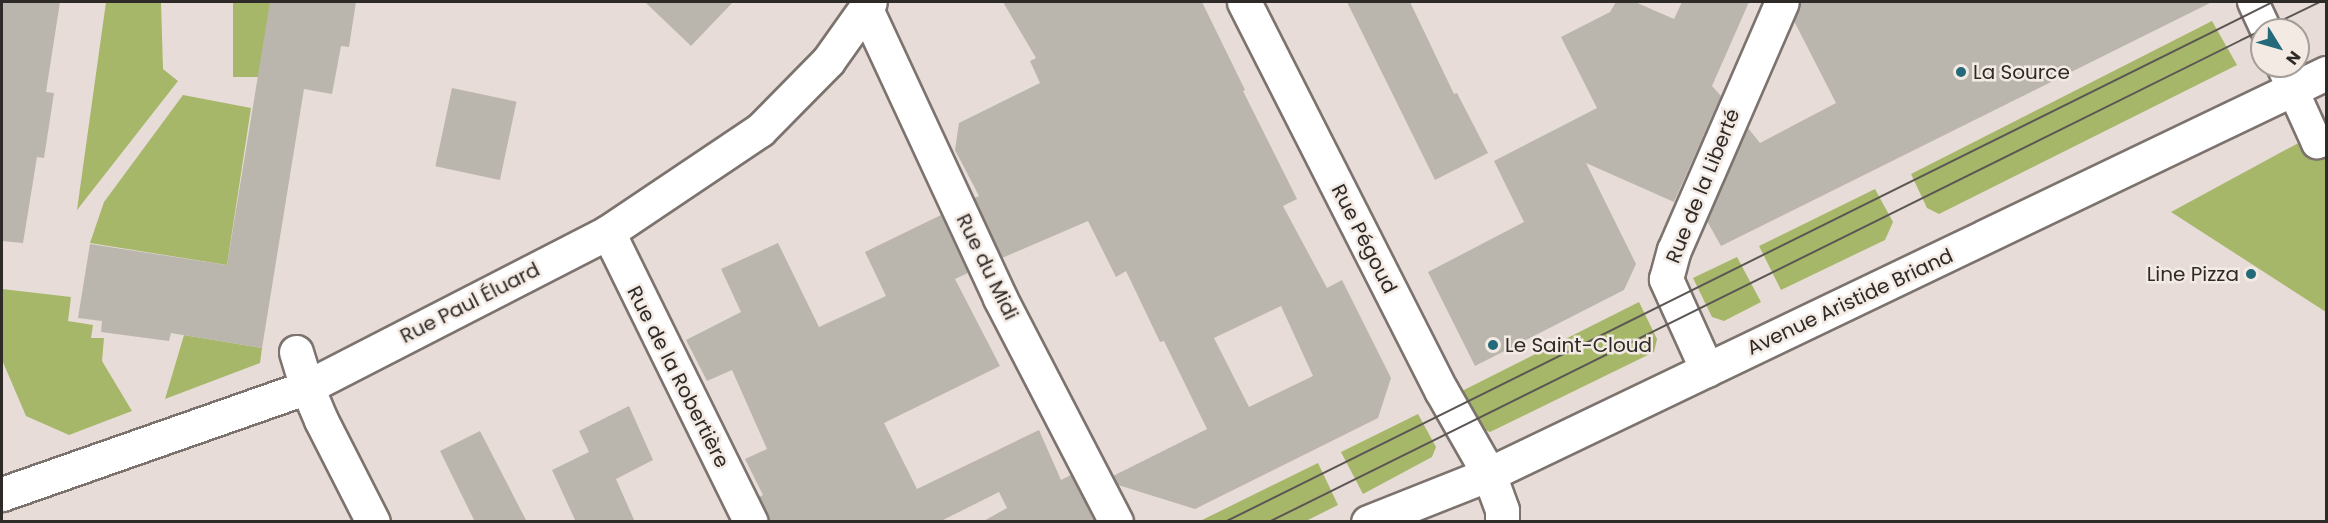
<!DOCTYPE html>
<meta charset="utf-8">
<style>
body{margin:0}
#map{position:relative;width:2328px;height:523px;overflow:hidden;background:#e7dcd7;font-family:Poppins,sans-serif}
div>[style]{position:absolute}
.green>*{inset:0;background:#a7b76a;transform-origin:0 0}
.building>*{inset:0;background:#bbb6ad;transform-origin:0 0}
.roads{filter:drop-shadow(2px 0 #7c736e) drop-shadow(-2px 0 #7c736e) drop-shadow(0 2px #7c736e) drop-shadow(0 -2px #7c736e)}
.pedestrian>*{height:30px;margin:-15px;padding:0 15px;transform-origin:15px;border-radius:15px;background:#fff}
.minor>*{height:33px;margin:-16.5px;padding:0 16.5px;transform-origin:16.5px;border-radius:16.5px;background:#fff}
.tram>*{height:1.5px;margin:-0.75px;padding:0 0.75px;transform-origin:0.75px;border-radius:0.75px;background:#5b5653}
.dots>*{width:16px;height:16px;translate:-50% -50%;box-sizing:border-box;border:3px solid #f4eae4;border-radius:50%}
span{translate:-50% -50%;white-space:nowrap;text-align:center;line-height:1.15;-webkit-text-stroke:5px #f4eae4;paint-order:stroke}
.poi-label{font-size:20px;color:#2d2a27}
.left{translate:0 -50%;text-align:left}
.right{translate:-100% -50%;text-align:right}
.street-label{font-size:20px;color:#2d2a27}
.frame{position:absolute;inset:0;border:3px solid #2d2a27;pointer-events:none}
.north{position:absolute;left:2250px;top:18px;width:60px;height:60px;box-sizing:border-box;background:#f4eae4;border:2px solid #a49d98;border-radius:50%;rotate:127deg;font-size:16px;font-weight:700;line-height:24px;text-align:center;color:#2d2a27}
.north::after{content:'';display:block;margin:auto;width:21px;height:27px;background:#256a7a;clip-path:polygon(50% 0,100% 100%,50% 72%,0 100%)}
</style>
<div id="map">
<div class="green">
<div style="clip-path:polygon(106px 2px,161px 2px,163px 69px,178px 81px,77px 210px)"></div>
<div style="left:233px;top:2px;width:37px;height:75px"></div>
<div style="clip-path:polygon(2212px 21px,2237px 65px,1939px 214px,1927px 208px,1911px 174px)"></div>
<div style="clip-path:polygon(183px 95px,251px 108px,227px 265px,90px 243px,104px 202px)"></div>
<div style="clip-path:polygon(2326px 128px,2326px 312px,2171px 212px)"></div>
<div style="clip-path:polygon(1875px 189px,1893px 222px,1885px 240px,1781px 290px,1759px 246px)"></div>
<div style="clip-path:polygon(1737px 257px,1761px 302px,1724px 321px,1712px 317px,1693px 278px)"></div>
<div style="clip-path:polygon(2px 289px,71px 297px,68px 321px,93px 325px,91px 338px,104px 338px,102px 361px,132px 411px,69px 435px,26px 416px,2px 360px)"></div>
<div style="clip-path:polygon(1639px 302px,1657px 339px,1654px 352px,1490px 432px,1478px 427px,1460px 392px)"></div>
<div style="clip-path:polygon(184px 335px,262px 348px,260px 363px,165px 399px)"></div>
<div style="clip-path:polygon(1418px 414px,1436px 447px,1432px 457px,1363px 494px,1341px 452px)"></div>
<div style="clip-path:polygon(1318px 463px,1338px 505px,1306px 521px,1200px 521px)"></div>
</div>
<div class="building">
<div style="clip-path:polygon(2px 2px,60px 2px,46px 92px,54px 93px,44px 158px,37px 157px,23px 243px,2px 241px)"></div>
<div style="clip-path:polygon(270px 2px,356px 2px,349px 47px,341px 46px,332px 94px,304px 89px,262px 348px,171px 333px,169px 341px,101px 332px,102px 321px,78px 318px,90px 244px,227px 265px)"></div>
<div style="clip-path:polygon(645px 2px,733px 2px,691px 46px)"></div>
<div style="clip-path:polygon(evenodd,1003px 2px,1202px 2px,1245px 90px,1243px 91px,1297px 199px,1283px 206px,1327px 288px,1342px 280px,1391px 378px,1378px 418px,1195px 509px,1118px 485px,1113px 476px,1207px 429px,1164px 341px,1160px 342px,1126px 271px,1116px 277px,1088px 221px,1002px 258px,974px 198px,979px 196px,955px 150px,959px 123px,1040px 83px,1030px 61px,1036px 58px,1003px 2px,1281px 306px,1313px 376px,1249px 407px,1214px 338px,1281px 306px)"></div>
<div style="clip-path:polygon(1347px 2px,1410px 2px,1454px 94px,1457px 93px,1488px 153px,1435px 180px)"></div>
<div style="clip-path:polygon(1616px 2px,1635px 2px,1674px 19px,1682px 2px,1749px 2px,1712px 86px,1721px 96px,1674px 202px,1586px 163px,1636px 264px,1624px 290px,1475px 366px,1428px 272px,1524px 222px,1494px 161px,1597px 108px,1561px 37px,1610px 12px)"></div>
<div style="clip-path:polygon(1800px 2px,2212px 2px,1721px 246px,1707px 221px,1748px 128px,1760px 143px,1836px 103px,1794px 21px)"></div>
<div style="left:452px;top:88px;width:66px;height:80px;rotate:12deg"></div>
<div style="clip-path:polygon(941px 215px,968px 273px,955px 279px,1000px 366px,884px 423px,917px 489px,1039px 430px,1061px 480px,1071px 475px,1095px 522px,982px 522px,1007px 508px,999px 492px,939px 522px,769px 522px,759px 497px,763px 495px,745px 459px,767px 449px,732px 370px,707px 381px,686px 340px,741px 312px,721px 269px,778px 243px,819px 327px,886px 296px,865px 252px)"></div>
<div style="clip-path:polygon(629px 406px,653px 460px,616px 479px,635px 522px,576px 522px,552px 470px,589px 452px,579px 431px)"></div>
<div style="clip-path:polygon(480px 431px,527px 522px,475px 522px,440px 451px)"></div>
</div>
<div class="roads">
<div class="pedestrian">
<div style="left:2253px;top:2px;width:31px;rotate:65deg"></div>
<div style="left:2282px;top:66px;width:85px;rotate:65.6deg"></div>
<div style="left:2317px;top:143px;width:9px;rotate:-18deg"></div>
</div>
<div class="minor">
<div style="left:1244px;top:2px;width:435px;rotate:63.1deg"></div>
<div style="left:1441px;top:390px;width:97px;rotate:60.3deg"></div>
<div style="left:1489px;top:474px;width:38px;rotate:70deg"></div>
<div style="left:1502px;top:510px;width:12px;rotate:90deg"></div>
<div style="left:866px;top:9px;width:319px;rotate:65.1deg"></div>
<div style="left:1000px;top:298px;width:252px;rotate:62.6deg"></div>
<div style="left:608px;top:232px;width:323px;rotate:63.8deg"></div>
<div style="left:296px;top:352px;width:37px;rotate:73deg"></div>
<div style="left:307px;top:387px;width:36px;rotate:67deg"></div>
<div style="left:321px;top:420px;width:114px;rotate:63deg"></div>
<div style="left:1707px;top:370px;width:100px;rotate:-114.3deg"></div>
<div style="left:1666px;top:279px;width:30px;rotate:-75deg"></div>
<div style="left:1674px;top:250px;width:270px;rotate:-66.5deg"></div>
<div style="left:2px;top:494px;width:323px;rotate:-19.3deg"></div>
<div style="left:307px;top:387px;width:339px;rotate:-27.2deg"></div>
<div style="left:608px;top:232px;width:183px;rotate:-33.9deg"></div>
<div style="left:760px;top:130px;width:97px;rotate:-45.4deg"></div>
<div style="left:828px;top:61px;width:72px;rotate:-54.6deg"></div>
<div style="left:1368px;top:522px;width:130px;rotate:-21.6deg"></div>
<div style="left:1489px;top:474px;width:928px;rotate:-25.6deg"></div>
</div>
</div>
<div class="tram">
<div style="left:2262px;top:30px;width:64px;rotate:-25.8deg"></div>
<div style="left:1225px;top:522px;width:1170px;rotate:-26.39deg"></div>
<div style="left:1269px;top:522px;width:1108px;rotate:-26.36deg"></div>
</div>
<div class="dots">
<div style="left:1961px;top:72px;background:#256a7a"></div>
<div style="left:2251px;top:274px;background:#256a7a"></div>
<div style="left:1493px;top:345px;background:#256a7a"></div>
</div>
<div class="poi-label">
<span class="left" style="left:1973px;top:72px">La Source</span>
<span class="right" style="left:2239px;top:274px">Line Pizza</span>
<span class="left" style="left:1505px;top:345px">Le Saint-Cloud</span>
</div>
<div class="street-label">
<span style="left:1703px;top:186px;rotate:-68deg">Rue de la Liberté</span>
<span style="left:1364px;top:239px;rotate:63deg">Rue Pégoud</span>
<span style="left:987px;top:267px;rotate:64deg">Rue du Midi</span>
<span style="left:1850px;top:302px;rotate:-25deg">Avenue Aristide Briand</span>
<span style="left:470px;top:303px;rotate:-27deg">Rue Paul Éluard</span>
<span style="left:678px;top:377px;rotate:63deg">Rue de la Robertière</span>
</div>
<div class="frame"></div>
<div class="north">N</div>
</div>
